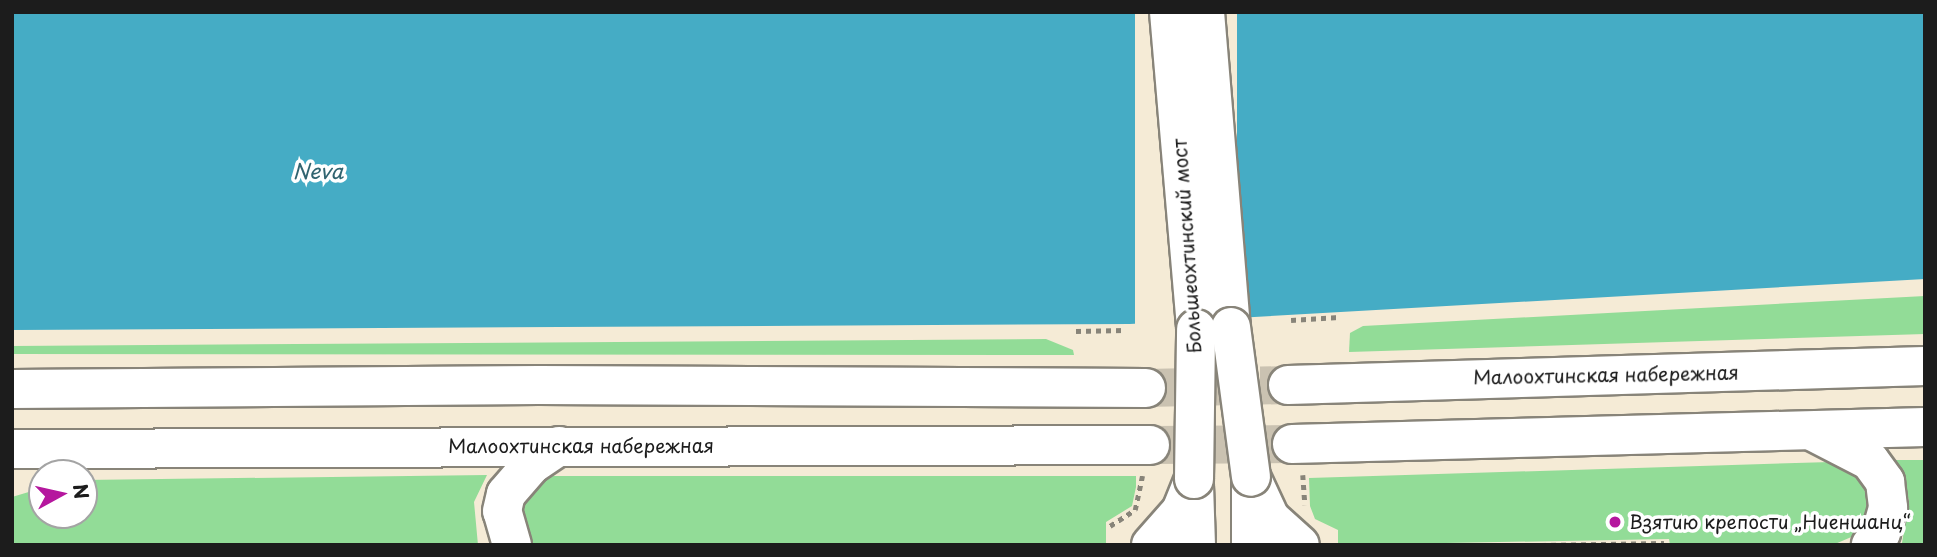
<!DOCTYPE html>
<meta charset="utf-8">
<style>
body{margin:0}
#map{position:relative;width:1937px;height:557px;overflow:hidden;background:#f5ebd6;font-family:"Playpen Sans",sans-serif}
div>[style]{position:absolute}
.green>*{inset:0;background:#92dc97}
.water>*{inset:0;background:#45acc5}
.pier>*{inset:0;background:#f5ebd6;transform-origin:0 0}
.primary-tunnel>*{height:38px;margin-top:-19px;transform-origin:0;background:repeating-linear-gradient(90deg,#cac2b1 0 38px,transparent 0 57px)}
.path>*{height:4.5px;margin-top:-2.25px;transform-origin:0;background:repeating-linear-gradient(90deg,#888479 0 5px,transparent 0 10px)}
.roads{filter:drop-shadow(2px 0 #888479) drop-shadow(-2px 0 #888479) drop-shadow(0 2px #888479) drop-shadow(0 -2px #888479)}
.secondary>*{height:38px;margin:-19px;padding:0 19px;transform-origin:19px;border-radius:19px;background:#fff}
.primary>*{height:38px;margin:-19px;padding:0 19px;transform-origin:19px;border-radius:19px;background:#fff}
.bridges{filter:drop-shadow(2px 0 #888479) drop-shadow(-2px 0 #888479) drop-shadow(0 2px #888479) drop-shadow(0 -2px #888479)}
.secondary-bridge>*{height:38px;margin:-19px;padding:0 19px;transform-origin:19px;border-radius:19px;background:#fff}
.dots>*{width:19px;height:19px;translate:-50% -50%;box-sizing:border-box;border:4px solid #fff;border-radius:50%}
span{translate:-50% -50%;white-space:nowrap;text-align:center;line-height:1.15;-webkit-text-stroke:7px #fff;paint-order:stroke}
.street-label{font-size:19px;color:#1c1c1c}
.poi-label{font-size:19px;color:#1c1c1c}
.left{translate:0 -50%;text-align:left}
.water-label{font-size:21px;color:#306470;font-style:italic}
.frame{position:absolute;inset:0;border:14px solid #1c1c1c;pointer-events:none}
.north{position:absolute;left:28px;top:459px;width:70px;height:70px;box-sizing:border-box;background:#fff;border:2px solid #a4a4a4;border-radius:50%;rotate:82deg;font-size:19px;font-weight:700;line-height:28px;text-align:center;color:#1c1c1c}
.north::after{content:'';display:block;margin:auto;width:24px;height:32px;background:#b5179e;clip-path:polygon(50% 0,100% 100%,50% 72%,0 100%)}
</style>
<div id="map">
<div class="green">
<div style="clip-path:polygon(1925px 296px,1925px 334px,1349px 352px,1350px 333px,1363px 326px)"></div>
<div style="clip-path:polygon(1046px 339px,1073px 350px,1074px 355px,12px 354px,12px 346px)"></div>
<div style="clip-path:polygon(1895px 460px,1925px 460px,1925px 543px,1902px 543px,1909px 500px)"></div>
<div style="clip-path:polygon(1831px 462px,1850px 467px,1862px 480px,1867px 500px,1865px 519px,1856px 535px,1835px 544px,1670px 545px,1669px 539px,1338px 545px,1338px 530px,1315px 519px,1310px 506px,1309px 478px)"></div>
<div style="clip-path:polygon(487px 475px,474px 502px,478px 545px,12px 545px,12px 497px,42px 488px,42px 515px,84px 515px,84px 480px)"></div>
<div style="clip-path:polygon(553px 476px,1136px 476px,1136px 487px,1132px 506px,1106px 522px,1106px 545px,532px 545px,523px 536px,517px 510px,540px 481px)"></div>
</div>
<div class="water">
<div style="clip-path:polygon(12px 12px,1925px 12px,1925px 279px,1130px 324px,12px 330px)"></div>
</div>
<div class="pier">
<div style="left:1135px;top:12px;width:102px;height:315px"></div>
</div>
<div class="primary-tunnel">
<div style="left:1146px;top:388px;width:142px;rotate:-1.2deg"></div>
<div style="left:1150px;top:445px;width:142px;rotate:-0.4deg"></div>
</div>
<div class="path">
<div style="left:1291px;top:320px;width:48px;rotate:-3.6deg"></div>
<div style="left:1076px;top:331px;width:49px;rotate:-1.2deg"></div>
<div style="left:1303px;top:475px;width:30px;rotate:86deg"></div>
<div style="left:1110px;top:526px;width:30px;rotate:-33deg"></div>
<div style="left:1135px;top:510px;width:35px;rotate:-78deg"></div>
<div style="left:1541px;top:545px;width:123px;rotate:-0.9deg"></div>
</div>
<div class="roads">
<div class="secondary">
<div style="left:1169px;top:12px;width:318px;rotate:85.1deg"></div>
<div style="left:1205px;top:12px;width:316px;rotate:85.3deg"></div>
<div style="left:1812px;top:431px;width:65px;rotate:27.3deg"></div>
<div style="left:1870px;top:461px;width:26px;rotate:54deg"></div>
<div style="left:1885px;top:482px;width:26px;rotate:83deg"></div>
<div style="left:1888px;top:508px;width:26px;rotate:106deg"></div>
<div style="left:1881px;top:533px;width:16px;rotate:130deg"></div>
<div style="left:1251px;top:477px;width:45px;rotate:65.1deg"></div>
<div style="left:1270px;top:518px;width:40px;rotate:42deg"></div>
<div style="left:1251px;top:484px;width:61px;rotate:90deg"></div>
<div style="left:1194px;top:485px;width:60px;rotate:88.1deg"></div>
<div style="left:512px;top:545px;width:35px;rotate:-106deg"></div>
<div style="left:502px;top:511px;width:17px;rotate:-77deg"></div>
<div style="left:506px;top:494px;width:38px;rotate:-49deg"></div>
<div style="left:531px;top:465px;width:34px;rotate:-34deg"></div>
<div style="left:1151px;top:545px;width:45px;rotate:-48.6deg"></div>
<div style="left:1181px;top:511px;width:35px;rotate:-68deg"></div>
</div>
<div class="primary">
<div style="left:1288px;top:385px;width:637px;rotate:-1.71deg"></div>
<div style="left:12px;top:389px;width:527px;rotate:-0.43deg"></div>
<div style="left:539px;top:385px;width:607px;rotate:0.28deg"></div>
<div style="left:1292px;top:444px;width:633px;rotate:-1.54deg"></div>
<div style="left:12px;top:449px;width:1138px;rotate:-0.2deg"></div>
</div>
</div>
<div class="bridges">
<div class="secondary-bridge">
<div style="left:1231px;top:327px;width:151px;rotate:82.4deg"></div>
<div style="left:1194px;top:479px;width:150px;rotate:-89.2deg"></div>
</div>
</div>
<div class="dots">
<div style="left:1615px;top:522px;background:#b5179e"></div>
</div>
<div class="street-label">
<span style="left:1187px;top:246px;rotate:-94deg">Большеохтинский мост</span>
<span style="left:1606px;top:375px;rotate:-1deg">Малоохтинская набережная</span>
<span style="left:581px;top:446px">Малоохтинская набережная</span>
</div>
<div class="poi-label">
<span class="left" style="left:1629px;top:522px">Взятию крепости „Ниеншанц“</span>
</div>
<div class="water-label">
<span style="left:318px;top:170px">Neva</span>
</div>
<div class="frame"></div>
<div class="north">N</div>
</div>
